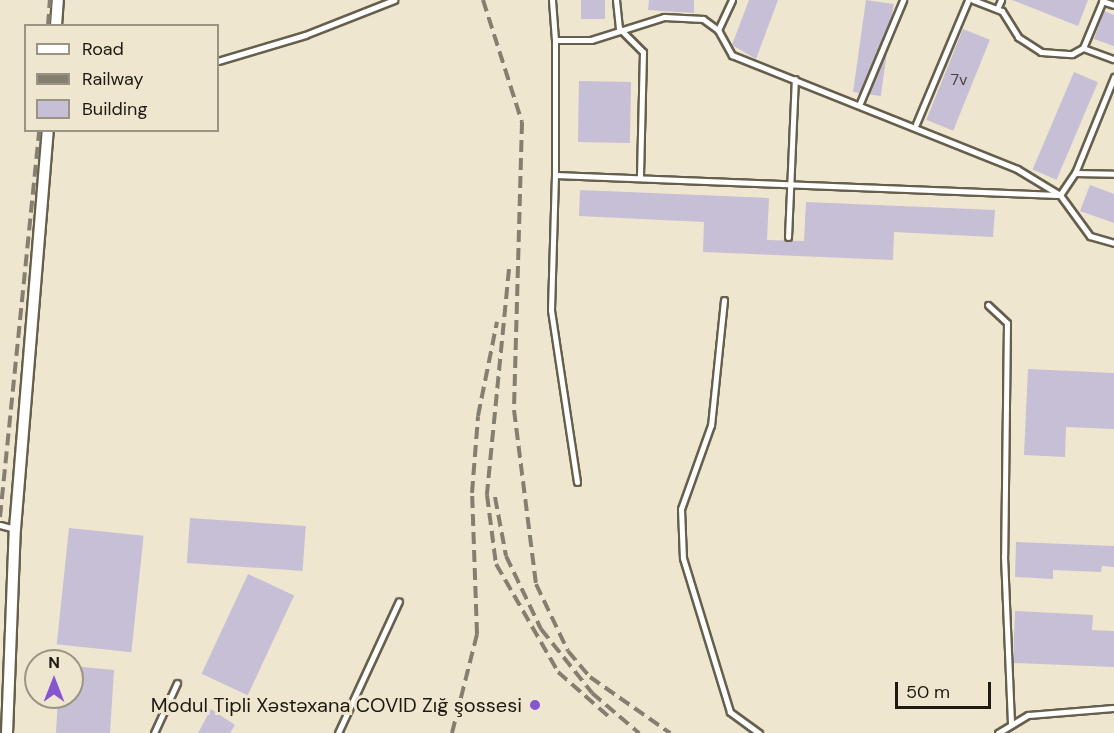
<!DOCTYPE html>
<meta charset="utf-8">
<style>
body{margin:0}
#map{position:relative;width:1114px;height:733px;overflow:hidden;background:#efe6d0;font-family:"DM Sans",sans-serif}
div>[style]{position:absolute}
.building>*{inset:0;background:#c6bfd5;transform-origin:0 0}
.roads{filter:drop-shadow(2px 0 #665f4c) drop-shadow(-2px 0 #665f4c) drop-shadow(0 2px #665f4c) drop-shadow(0 -2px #665f4c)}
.service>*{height:5px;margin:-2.5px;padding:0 2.5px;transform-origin:2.5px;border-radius:2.5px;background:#fff}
.minor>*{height:10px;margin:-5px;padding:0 5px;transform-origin:5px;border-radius:5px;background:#fff}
.rail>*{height:4px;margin-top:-2px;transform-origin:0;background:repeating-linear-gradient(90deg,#857f70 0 12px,transparent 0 18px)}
.dots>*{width:16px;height:16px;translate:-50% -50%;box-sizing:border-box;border:3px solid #efe6d0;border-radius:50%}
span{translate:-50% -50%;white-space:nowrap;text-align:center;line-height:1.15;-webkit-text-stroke:6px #efe6d0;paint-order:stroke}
.number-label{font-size:16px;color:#474343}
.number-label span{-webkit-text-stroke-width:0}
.poi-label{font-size:20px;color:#1d1a12}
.right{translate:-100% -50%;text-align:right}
.legend{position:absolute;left:24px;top:24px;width:195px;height:108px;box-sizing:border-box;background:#efe6d0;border:2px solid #9b9484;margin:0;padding:8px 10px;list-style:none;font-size:18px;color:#1d1a12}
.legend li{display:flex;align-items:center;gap:12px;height:30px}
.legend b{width:30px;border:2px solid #9b9484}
.north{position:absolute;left:24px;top:649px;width:60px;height:60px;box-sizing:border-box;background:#efe6d0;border:2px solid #9b9484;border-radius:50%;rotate:0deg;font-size:16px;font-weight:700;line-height:24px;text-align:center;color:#1d1a12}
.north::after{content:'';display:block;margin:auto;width:21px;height:27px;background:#8556cf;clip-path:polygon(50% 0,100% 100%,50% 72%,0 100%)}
.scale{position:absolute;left:895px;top:682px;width:96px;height:27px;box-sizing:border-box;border:3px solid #1d1a12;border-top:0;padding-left:8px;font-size:18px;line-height:21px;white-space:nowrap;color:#1d1a12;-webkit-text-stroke:4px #efe6d0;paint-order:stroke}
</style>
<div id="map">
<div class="building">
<div style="left:581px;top:0;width:24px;height:19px"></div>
<div style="clip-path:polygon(649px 0,694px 0,694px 13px,648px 10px)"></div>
<div style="clip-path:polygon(749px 0,778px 0,756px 59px,732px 45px)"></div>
<div style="left:866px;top:0;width:28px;height:93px;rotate:8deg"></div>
<div style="clip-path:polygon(1012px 0,1088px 0,1078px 26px)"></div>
<div style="clip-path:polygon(1104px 11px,1114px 15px,1114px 46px,1094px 39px)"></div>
<div style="left:963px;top:29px;width:29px;height:98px;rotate:22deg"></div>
<div style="left:1074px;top:72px;width:26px;height:106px;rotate:23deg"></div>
<div style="left:579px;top:81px;width:52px;height:61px;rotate:1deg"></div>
<div style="clip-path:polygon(1090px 185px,1114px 194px,1114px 223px,1080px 211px)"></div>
<div style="clip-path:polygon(580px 190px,769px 198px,767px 240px,804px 241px,806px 202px,995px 210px,993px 237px,894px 232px,893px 260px,703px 252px,704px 222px,579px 216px)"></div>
<div style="clip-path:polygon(1028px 369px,1114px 373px,1114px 429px,1066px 427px,1065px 457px,1024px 455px)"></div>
<div style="left:190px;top:518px;width:116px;height:45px;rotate:4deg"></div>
<div style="left:69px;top:528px;width:75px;height:117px;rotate:6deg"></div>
<div style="clip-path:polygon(1016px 542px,1114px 546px,1114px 567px,1102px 566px,1101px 572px,1053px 570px,1053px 579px,1015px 577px)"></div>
<div style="left:248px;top:574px;width:51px;height:110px;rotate:25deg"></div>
<div style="clip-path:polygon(1015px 611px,1093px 615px,1092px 630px,1114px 631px,1114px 667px,1013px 663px)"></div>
<div style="clip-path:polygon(72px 666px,114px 670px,110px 733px,56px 733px,58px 697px,72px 697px)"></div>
<div style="clip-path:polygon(211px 709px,235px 725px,230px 733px,198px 733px)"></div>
</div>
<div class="roads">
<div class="service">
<div style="left:552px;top:0;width:40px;rotate:85.7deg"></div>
<div style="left:555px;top:40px;width:36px"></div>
<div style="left:591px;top:40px;width:77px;rotate:-17.5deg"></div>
<div style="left:664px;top:17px;width:39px;rotate:3deg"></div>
<div style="left:703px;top:19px;width:19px;rotate:36deg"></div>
<div style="left:718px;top:30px;width:29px;rotate:61deg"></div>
<div style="left:732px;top:55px;width:307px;rotate:21.8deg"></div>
<div style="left:1017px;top:169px;width:50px;rotate:31.2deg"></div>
<div style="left:1060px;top:195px;width:51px;rotate:53.8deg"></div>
<div style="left:1090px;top:236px;width:25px;rotate:16deg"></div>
<div style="left:616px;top:0;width:28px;rotate:84deg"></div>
<div style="left:619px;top:28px;width:34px;rotate:45deg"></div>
<div style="left:643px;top:52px;width:126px;rotate:91.4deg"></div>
<div style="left:973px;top:0;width:31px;rotate:21deg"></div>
<div style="left:1002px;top:11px;width:31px;rotate:58deg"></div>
<div style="left:1018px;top:37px;width:27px;rotate:33deg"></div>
<div style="left:1041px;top:52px;width:31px;rotate:4deg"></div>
<div style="left:1072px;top:54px;width:13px;rotate:-29deg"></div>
<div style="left:1083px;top:48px;width:33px;rotate:20deg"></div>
<div style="left:1102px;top:1px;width:13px;rotate:18deg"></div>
<div style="left:997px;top:9px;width:10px;rotate:-66deg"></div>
<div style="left:718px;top:30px;width:33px;rotate:-65deg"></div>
<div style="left:555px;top:40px;width:135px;rotate:90deg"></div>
<div style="left:555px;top:175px;width:503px;rotate:2.28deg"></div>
<div style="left:1083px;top:48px;width:52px;rotate:-67.4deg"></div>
<div style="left:218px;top:61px;width:91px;rotate:-16.6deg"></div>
<div style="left:305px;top:35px;width:96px;rotate:-21.5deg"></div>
<div style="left:860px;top:103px;width:112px;rotate:-67.3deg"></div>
<div style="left:916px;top:124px;width:134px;rotate:-67.2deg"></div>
<div style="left:1075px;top:173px;width:39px;rotate:1deg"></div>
<div style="left:555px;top:175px;width:135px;rotate:91.7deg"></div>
<div style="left:551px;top:310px;width:174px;rotate:81.4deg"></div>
<div style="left:1060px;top:195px;width:27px;rotate:-56deg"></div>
<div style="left:1075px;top:173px;width:104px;rotate:-67.9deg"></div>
<div style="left:788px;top:237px;width:158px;rotate:-87.5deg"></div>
<div style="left:724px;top:300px;width:126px;rotate:95.9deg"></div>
<div style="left:711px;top:425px;width:89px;rotate:109.7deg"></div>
<div style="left:681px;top:509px;width:49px;rotate:87.7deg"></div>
<div style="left:683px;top:558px;width:161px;rotate:73deg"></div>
<div style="left:730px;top:712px;width:36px;rotate:36deg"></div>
<div style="left:988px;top:305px;width:26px;rotate:43deg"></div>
<div style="left:1007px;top:323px;width:233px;rotate:90.7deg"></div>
<div style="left:1004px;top:556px;width:167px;rotate:87.6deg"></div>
<div style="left:0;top:525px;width:16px;rotate:15deg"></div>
<div style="left:154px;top:733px;width:55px;rotate:-65.3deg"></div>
<div style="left:338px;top:733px;width:145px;rotate:-65.2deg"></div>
<div style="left:998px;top:733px;width:35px;rotate:-31deg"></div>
<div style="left:1028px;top:715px;width:86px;rotate:-4.7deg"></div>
</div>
<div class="minor">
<div style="left:56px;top:26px;width:26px;rotate:-86deg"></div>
<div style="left:7px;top:733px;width:204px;rotate:-87.8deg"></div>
<div style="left:15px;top:529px;width:400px;rotate:-85.3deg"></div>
</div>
</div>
<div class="rail">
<div style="left:483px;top:0;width:128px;rotate:72.3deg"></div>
<div style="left:522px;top:122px;width:288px;rotate:91.6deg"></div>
<div style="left:514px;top:410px;width:175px;rotate:82.8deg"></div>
<div style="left:536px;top:584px;width:74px;rotate:64.5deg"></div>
<div style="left:568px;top:651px;width:34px;rotate:50deg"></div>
<div style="left:590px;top:677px;width:98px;rotate:35deg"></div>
<div style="left:48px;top:26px;width:26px;rotate:-86deg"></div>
<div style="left:509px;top:269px;width:227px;rotate:95.6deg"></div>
<div style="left:487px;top:495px;width:70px;rotate:82.6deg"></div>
<div style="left:496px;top:564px;width:125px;rotate:60.1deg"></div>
<div style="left:558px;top:672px;width:67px;rotate:41.3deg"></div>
<div style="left:495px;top:497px;width:60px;rotate:79.4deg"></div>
<div style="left:506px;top:556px;width:81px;rotate:64.4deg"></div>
<div style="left:541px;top:629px;width:82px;rotate:51.4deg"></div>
<div style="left:592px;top:693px;width:62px;rotate:40.4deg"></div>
<div style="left:0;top:517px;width:389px;rotate:-84.2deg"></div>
<div style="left:452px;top:733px;width:102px;rotate:-75.8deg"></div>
<div style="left:477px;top:634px;width:141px;rotate:-92deg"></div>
<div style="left:472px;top:493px;width:77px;rotate:-85.5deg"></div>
<div style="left:478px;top:416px;width:96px;rotate:-78.6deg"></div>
</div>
<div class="dots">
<div style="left:535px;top:705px;background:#8556cf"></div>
</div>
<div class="number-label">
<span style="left:959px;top:80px">7v</span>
</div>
<div class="poi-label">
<span class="right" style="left:522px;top:705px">Modul Tipli Xəstəxana COVID Zığ şossesi</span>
</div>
<ul class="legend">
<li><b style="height:8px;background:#fff"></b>Road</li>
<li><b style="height:8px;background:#857f70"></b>Railway</li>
<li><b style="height:16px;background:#c6bfd5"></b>Building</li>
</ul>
<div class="north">N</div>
<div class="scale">50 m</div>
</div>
